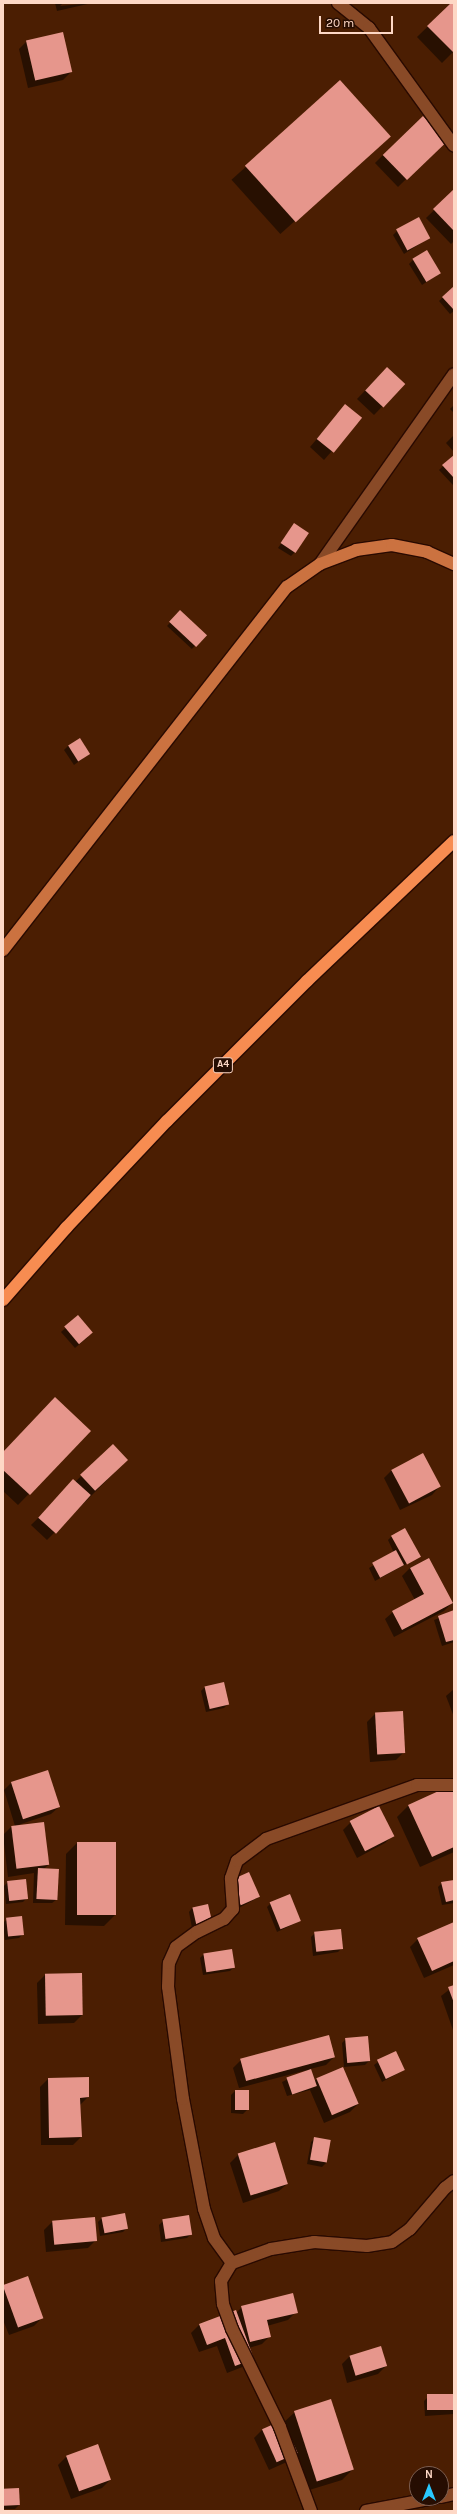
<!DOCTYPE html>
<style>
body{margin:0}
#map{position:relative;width:457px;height:2514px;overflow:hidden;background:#4b1e02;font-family:Karla,sans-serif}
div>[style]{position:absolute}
.shadow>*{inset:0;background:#0007;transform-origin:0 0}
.building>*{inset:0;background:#e6968c;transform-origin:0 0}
.roads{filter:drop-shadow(1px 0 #290a00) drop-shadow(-1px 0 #290a00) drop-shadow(0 1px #290a00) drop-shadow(0 -1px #290a00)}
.minor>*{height:12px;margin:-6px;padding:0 6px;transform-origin:6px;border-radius:6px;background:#894a27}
.major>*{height:12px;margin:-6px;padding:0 6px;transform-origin:6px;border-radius:6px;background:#cb7240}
.highway>*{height:12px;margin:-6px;padding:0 6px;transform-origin:6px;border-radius:6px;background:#f78c51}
span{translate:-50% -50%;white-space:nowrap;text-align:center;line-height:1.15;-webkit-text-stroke:4px #260d02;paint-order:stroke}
.shield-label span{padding:1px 3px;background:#260d02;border:1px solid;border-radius:3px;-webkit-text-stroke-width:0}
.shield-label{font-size:10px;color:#fed8c6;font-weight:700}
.frame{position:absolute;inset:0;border:4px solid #fed8c6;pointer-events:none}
.north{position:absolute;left:409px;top:2466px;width:40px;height:40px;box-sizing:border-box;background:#260d02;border:1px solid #7c5e50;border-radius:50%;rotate:0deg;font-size:11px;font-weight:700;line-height:16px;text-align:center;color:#fed8c6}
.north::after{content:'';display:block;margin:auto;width:14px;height:18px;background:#29c8ff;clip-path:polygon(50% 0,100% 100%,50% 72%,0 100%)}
.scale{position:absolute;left:319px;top:16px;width:74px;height:18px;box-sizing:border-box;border:2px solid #fed8c6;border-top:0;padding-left:5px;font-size:12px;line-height:14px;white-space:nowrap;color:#fed8c6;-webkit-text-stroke:3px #260d02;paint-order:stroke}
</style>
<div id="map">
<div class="shadow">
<div style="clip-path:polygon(55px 3px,63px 3px,60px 6px,92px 3px,57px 11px)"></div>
<div style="clip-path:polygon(452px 3px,454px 51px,442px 63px,417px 37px)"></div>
<div style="clip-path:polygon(27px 41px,71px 72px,63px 80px,28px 88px,19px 49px)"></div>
<div style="left:340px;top:82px;width:73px;height:146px;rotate:48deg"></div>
<div style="clip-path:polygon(438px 148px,398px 187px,375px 163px,383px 155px)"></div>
<div style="clip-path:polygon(454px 191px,454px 241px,451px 244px,426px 218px)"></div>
<div style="clip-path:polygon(397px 231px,429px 238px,404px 254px,393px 235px)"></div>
<div style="clip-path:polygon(413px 260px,440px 273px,422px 285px,409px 264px)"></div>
<div style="clip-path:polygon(454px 287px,454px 311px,450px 314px,439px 301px)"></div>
<div style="clip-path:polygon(379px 376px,404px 384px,374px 415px,357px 399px)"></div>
<div style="clip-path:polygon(454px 405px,454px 413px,450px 409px)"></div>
<div style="clip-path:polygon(338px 414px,361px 418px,324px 460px,310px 447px)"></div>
<div style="clip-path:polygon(454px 435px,454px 452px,446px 443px)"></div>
<div style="clip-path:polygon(454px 456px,454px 483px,453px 485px,439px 470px)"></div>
<div style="clip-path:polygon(294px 525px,295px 552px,291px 556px,278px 548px)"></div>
<div style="left:180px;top:612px;width:34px;height:19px;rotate:43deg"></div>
<div style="clip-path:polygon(68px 746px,89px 754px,74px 765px,64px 750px)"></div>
<div style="clip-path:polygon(78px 1317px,88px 1337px,75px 1348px,61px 1332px)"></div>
<div style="clip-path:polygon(90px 1431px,18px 1505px,3px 1491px,3px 1453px)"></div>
<div style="clip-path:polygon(113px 1445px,119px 1468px,47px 1540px,31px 1525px)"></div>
<div style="clip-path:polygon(392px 1470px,439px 1487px,432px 1495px,400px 1510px,384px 1478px)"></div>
<div style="clip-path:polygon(392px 1536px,419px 1557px,375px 1581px,369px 1568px,394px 1553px,388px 1540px)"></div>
<div style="clip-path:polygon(429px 1559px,452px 1603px,444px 1611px,394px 1637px,385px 1619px,393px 1612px,415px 1600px,402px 1576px,410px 1568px)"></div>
<div style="clip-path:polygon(454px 1612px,454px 1642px,442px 1646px,434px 1620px)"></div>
<div style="clip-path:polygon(205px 1687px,228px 1704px,224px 1708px,206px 1712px,201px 1691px)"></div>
<div style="clip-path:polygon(454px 1689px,454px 1717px,446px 1696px)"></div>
<div style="clip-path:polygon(375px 1714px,404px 1752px,396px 1760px,370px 1762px,367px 1722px)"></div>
<div style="clip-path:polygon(12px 1782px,59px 1807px,51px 1814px,15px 1826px,4px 1790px)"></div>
<div style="clip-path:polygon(454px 1785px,454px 1852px,420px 1867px,397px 1817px,408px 1806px)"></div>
<div style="clip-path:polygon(351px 1822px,393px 1835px,385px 1843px,357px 1858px,343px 1830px)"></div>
<div style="clip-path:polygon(11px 1827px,48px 1865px,44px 1869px,56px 1900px,52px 1903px,33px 1903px,34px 1873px,8px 1877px,3px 1835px)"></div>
<div style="clip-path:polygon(77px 1843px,115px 1915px,104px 1926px,65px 1925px,66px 1854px)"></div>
<div style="clip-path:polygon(454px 1881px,454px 1903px,442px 1905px,438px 1887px,442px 1883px)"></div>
<div style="clip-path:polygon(8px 1882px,27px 1898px,23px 1902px,6px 1904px,4px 1886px)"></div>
<div style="clip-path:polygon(226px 1886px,259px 1897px,237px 1909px)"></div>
<div style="clip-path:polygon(271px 1903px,300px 1921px,277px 1932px,267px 1907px)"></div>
<div style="clip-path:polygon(192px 1908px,207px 1926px,192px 1928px,189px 1912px)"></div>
<div style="clip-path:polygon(6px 1920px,23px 1934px,19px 1938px,5px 1940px,3px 1923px)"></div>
<div style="clip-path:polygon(454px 1925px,454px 1965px,424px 1978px,410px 1947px,418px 1939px)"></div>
<div style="clip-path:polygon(315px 1933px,342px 1948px,338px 1952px,313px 1956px,311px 1937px)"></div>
<div style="clip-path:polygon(204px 1954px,234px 1967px,230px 1971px,203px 1975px,200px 1958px)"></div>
<div style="clip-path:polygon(45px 1975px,82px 2015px,74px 2023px,38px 2024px,37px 1983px)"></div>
<div style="clip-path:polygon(454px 1986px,454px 2029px,453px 2030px,441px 1996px)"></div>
<div style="clip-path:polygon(346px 2039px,369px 2061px,365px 2065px,344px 2067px,342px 2043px)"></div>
<div style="clip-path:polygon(334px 2057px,326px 2065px,310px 2069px,314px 2081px,342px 2068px,358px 2104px,350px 2112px,324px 2123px,310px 2090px,287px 2096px,282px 2082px,307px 2070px,239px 2088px,233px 2068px,241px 2060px)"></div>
<div style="clip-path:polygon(378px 2062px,404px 2070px,382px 2082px,374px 2065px)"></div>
<div style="clip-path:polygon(48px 2079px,88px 2097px,80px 2105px,81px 2137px,73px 2145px,41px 2145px,40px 2087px)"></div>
<div style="clip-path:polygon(235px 2091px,247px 2110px,243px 2114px,231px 2113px,231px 2095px)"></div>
<div style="clip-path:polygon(315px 2138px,326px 2163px,322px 2167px,307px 2164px,311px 2142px)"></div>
<div style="clip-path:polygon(274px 2144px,287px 2184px,279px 2191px,243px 2203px,230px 2163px,238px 2155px)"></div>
<div style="clip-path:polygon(102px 2218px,127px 2228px,123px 2232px,100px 2236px,98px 2222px)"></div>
<div style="clip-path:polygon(163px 2221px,191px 2234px,187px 2238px,161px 2242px,159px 2225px)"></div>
<div style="clip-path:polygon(52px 2222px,96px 2240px,88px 2248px,46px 2252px,44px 2230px)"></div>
<div style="clip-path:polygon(27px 2278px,42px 2318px,34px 2326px,9px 2335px,3px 2320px,3px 2287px)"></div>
<div style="clip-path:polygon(242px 2307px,296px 2312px,288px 2320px,267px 2326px,270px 2336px,262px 2344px,249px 2348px,245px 2366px,227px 2373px,217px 2346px,199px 2352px,191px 2333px,199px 2325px,236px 2313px)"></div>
<div style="clip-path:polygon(350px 2356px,386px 2366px,378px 2374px,347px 2383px,342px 2364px)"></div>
<div style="clip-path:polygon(454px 2395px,454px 2414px,425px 2416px,424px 2401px,428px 2397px)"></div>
<div style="clip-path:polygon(295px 2412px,353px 2469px,342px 2480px,306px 2491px,289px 2461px,269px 2470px,254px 2438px,262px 2430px,282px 2421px,283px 2423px)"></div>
<div style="clip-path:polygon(97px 2446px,110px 2480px,102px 2488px,71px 2499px,58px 2465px,66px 2457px)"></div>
<div style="clip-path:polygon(3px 2490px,19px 2505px,15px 2509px,3px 2509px)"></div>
</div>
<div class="building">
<div style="clip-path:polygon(451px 3px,454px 3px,454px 53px,427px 26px)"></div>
<div style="left:63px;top:32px;width:41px;height:38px;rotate:77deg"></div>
<div style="left:340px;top:80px;width:76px;height:128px;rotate:48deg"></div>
<div style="left:423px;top:116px;width:35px;height:56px;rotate:46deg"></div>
<div style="clip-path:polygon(454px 189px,454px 231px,433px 209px)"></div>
<div style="left:419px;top:217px;width:24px;height:26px;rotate:62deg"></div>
<div style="left:427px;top:250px;width:27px;height:17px;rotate:59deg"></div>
<div style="clip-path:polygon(454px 286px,454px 310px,442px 297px)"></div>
<div style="left:387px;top:367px;width:25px;height:32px;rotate:43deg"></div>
<div style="left:345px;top:404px;width:22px;height:45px;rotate:39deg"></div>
<div style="clip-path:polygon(454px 455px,454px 478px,442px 465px)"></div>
<div style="left:294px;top:523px;width:18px;height:24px;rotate:34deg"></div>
<div style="left:180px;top:610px;width:37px;height:16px;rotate:43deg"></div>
<div style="left:80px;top:738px;width:19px;height:14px;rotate:58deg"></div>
<div style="left:78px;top:1315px;width:23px;height:18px;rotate:50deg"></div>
<div style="clip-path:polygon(55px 1397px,91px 1431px,30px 1495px,3px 1470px,3px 1452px)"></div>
<div style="left:113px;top:1444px;width:22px;height:45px;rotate:47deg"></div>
<div style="left:423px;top:1453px;width:38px;height:36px;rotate:62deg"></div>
<div style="left:73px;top:1479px;width:24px;height:52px;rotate:42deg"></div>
<div style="left:405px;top:1528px;width:33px;height:16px;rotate:61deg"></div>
<div style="left:396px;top:1550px;width:17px;height:27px;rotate:62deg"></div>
<div style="clip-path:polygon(429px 1558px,453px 1603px,402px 1630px,392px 1611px,424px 1594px,410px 1568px)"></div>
<div style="clip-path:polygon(454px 1610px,454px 1640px,446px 1642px,438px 1616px)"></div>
<div style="left:224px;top:1682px;width:23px;height:20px;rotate:77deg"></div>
<div style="left:403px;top:1711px;width:42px;height:28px;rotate:87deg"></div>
<div style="left:48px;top:1770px;width:39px;height:39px;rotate:72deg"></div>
<div style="clip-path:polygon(454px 1784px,454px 1847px,432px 1857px,408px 1805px)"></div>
<div style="left:379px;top:1806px;width:34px;height:33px;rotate:63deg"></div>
<div style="left:44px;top:1822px;width:43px;height:33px;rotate:83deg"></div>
<div style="left:77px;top:1842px;width:39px;height:73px"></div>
<div style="left:38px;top:1868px;width:21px;height:31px;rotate:3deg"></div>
<div style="left:249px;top:1872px;width:27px;height:21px;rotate:66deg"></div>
<div style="left:26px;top:1879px;width:20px;height:19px;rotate:84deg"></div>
<div style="clip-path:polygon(454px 1880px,454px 1900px,446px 1902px,441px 1882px)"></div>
<div style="left:290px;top:1894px;width:29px;height:22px;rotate:68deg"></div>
<div style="left:208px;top:1904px;width:18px;height:16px;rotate:77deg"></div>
<div style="left:22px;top:1916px;width:19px;height:16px;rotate:84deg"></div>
<div style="clip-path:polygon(454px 1922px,454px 1961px,432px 1971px,417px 1938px)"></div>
<div style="left:341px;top:1929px;width:20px;height:27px;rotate:84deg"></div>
<div style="left:232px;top:1949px;width:19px;height:29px;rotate:81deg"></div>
<div style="left:82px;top:1973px;width:42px;height:37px;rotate:89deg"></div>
<div style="clip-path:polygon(454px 1985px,454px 2003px,448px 1987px)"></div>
<div style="left:329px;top:2035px;width:23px;height:92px;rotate:75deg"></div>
<div style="left:368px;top:2036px;width:25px;height:23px;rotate:85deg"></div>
<div style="left:396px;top:2051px;width:21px;height:21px;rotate:65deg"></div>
<div style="left:343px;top:2067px;width:40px;height:29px;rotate:67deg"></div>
<div style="left:311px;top:2069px;width:18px;height:26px;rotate:71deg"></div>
<div style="clip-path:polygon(89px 2077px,89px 2097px,80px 2098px,82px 2137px,49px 2138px,48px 2078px)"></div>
<div style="left:235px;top:2090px;width:14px;height:20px"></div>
<div style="left:314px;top:2137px;width:17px;height:23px;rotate:10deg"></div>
<div style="left:275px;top:2142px;width:44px;height:39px;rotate:73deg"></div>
<div style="left:125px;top:2213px;width:16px;height:24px;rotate:79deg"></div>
<div style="left:189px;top:2215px;width:20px;height:27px;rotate:81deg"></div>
<div style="left:95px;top:2217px;width:24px;height:43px;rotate:85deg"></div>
<div style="left:28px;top:2276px;width:45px;height:27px;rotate:70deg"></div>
<div style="clip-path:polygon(293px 2293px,298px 2313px,267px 2320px,271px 2337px,250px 2342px,241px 2306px)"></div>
<div style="clip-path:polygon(236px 2310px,254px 2359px,235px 2366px,225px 2338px,207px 2345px,199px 2324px)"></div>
<div style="left:381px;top:2346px;width:21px;height:33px;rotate:73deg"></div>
<div style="left:454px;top:2394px;width:16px;height:27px;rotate:90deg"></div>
<div style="left:331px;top:2399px;width:74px;height:39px;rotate:72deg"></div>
<div style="left:283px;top:2420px;width:36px;height:23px;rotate:66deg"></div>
<div style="left:98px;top:2444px;width:38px;height:34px;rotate:70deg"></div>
<div style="left:19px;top:2488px;width:17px;height:16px;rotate:87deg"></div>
</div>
<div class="roads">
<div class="minor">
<div style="left:338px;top:3px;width:40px;rotate:39deg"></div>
<div style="left:369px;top:28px;width:145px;rotate:54.2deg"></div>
<div style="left:320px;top:564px;width:232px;rotate:-54.8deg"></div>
<div style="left:232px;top:2263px;width:31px;rotate:-126deg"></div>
<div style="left:214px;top:2238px;width:31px;rotate:-109deg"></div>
<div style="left:204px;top:2209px;width:112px;rotate:-100.8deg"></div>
<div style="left:183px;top:2099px;width:113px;rotate:-97.6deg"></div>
<div style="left:168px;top:1987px;width:24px;rotate:-88deg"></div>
<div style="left:169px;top:1963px;width:17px;rotate:-66deg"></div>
<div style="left:176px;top:1947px;width:26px;rotate:-36deg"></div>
<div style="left:197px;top:1932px;width:30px;rotate:-26deg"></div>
<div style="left:224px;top:1919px;width:13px;rotate:-48deg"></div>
<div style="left:233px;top:1909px;width:31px;rotate:-94deg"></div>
<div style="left:231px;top:1878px;width:18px;rotate:-71deg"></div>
<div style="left:237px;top:1861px;width:36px;rotate:-37deg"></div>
<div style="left:266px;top:1839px;width:160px;rotate:-19.7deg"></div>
<div style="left:417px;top:1785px;width:37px"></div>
<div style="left:441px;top:2497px;width:13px;rotate:-13deg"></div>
<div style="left:311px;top:2511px;width:90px;rotate:-110.3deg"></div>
<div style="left:280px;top:2427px;width:109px;rotate:-116.1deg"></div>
<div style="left:232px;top:2329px;width:27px;rotate:-110deg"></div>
<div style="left:223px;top:2304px;width:23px;rotate:-95deg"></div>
<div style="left:221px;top:2281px;width:21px;rotate:-59deg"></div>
<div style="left:232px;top:2263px;width:41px;rotate:-19.7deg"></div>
<div style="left:271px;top:2249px;width:44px;rotate:-9.2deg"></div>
<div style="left:314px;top:2242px;width:53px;rotate:4.3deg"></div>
<div style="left:367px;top:2246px;width:25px;rotate:-9deg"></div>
<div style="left:392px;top:2242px;width:22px;rotate:-36deg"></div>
<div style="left:410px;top:2229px;width:54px;rotate:-49.5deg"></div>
<div style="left:445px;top:2188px;width:11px;rotate:-38deg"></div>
<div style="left:366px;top:2511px;width:69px;rotate:-10.8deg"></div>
</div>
<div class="major">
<div style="left:3px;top:950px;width:461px;rotate:-52deg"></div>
<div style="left:287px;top:587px;width:40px;rotate:-34.9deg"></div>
<div style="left:320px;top:564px;width:39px;rotate:-21deg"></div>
<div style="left:356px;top:550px;width:36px;rotate:-8deg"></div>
<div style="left:392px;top:545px;width:36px;rotate:11deg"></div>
<div style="left:427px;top:552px;width:30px;rotate:24deg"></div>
</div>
<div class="highway">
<div style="left:3px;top:1300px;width:96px;rotate:-48.8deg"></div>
<div style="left:66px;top:1228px;width:147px;rotate:-46.7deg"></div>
<div style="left:167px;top:1121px;width:198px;rotate:-45deg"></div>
<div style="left:307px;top:981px;width:203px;rotate:-43.6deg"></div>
</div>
</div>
<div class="shield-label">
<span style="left:223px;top:1065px">A4</span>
</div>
<div class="frame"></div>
<div class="north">N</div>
<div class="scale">20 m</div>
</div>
